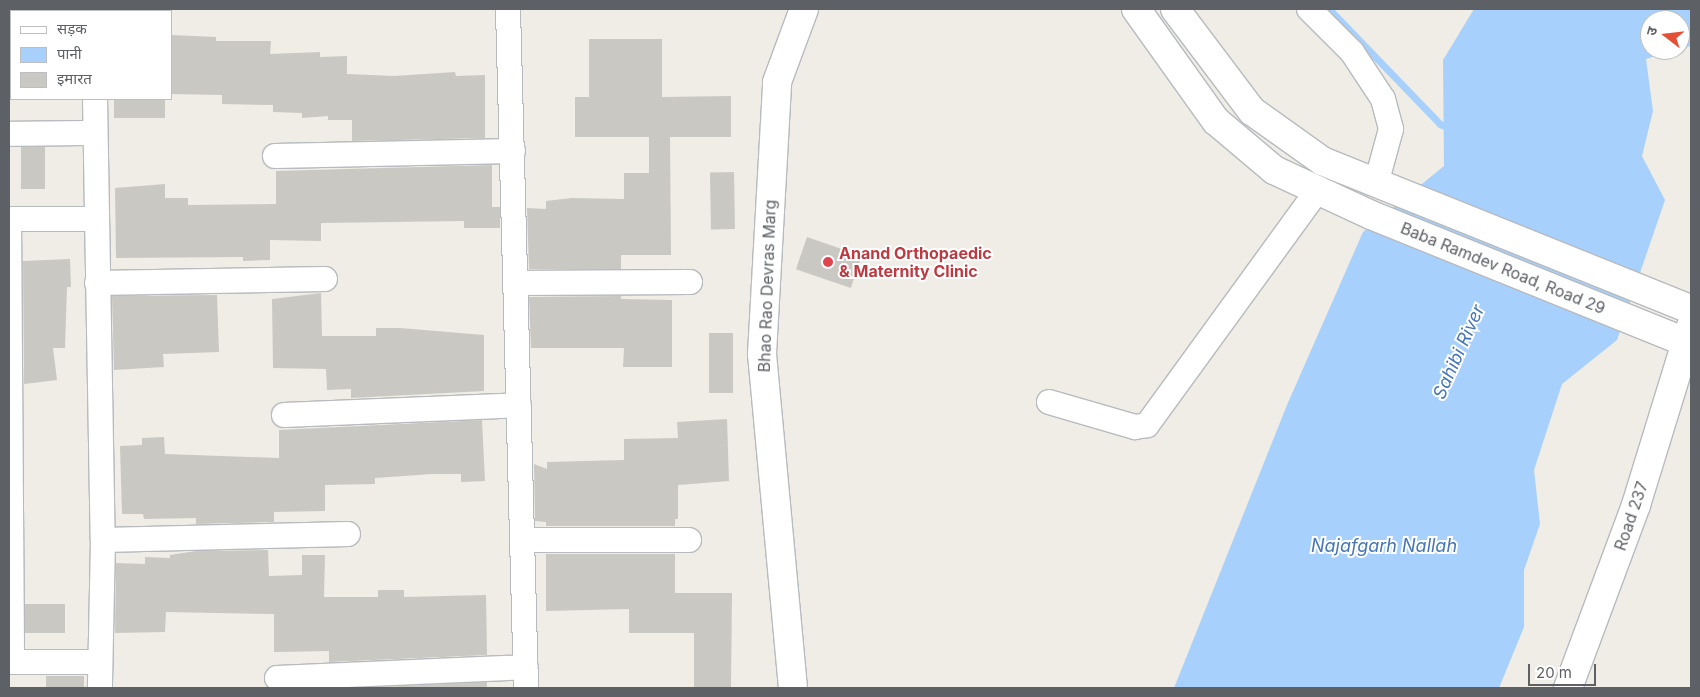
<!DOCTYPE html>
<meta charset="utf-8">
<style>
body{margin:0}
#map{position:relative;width:1700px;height:697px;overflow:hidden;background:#efede5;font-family:Inter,"Noto Sans Devanagari",sans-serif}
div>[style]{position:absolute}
.water>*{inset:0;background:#a7d1fc}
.stream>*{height:7px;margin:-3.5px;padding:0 3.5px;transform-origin:3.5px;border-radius:3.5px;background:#a7d1fc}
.building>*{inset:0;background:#cac8c2;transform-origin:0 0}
.roads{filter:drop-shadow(1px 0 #b7babe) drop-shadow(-1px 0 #b7babe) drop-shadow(0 1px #b7babe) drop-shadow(0 -1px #b7babe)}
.street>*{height:24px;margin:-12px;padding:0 12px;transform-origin:12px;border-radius:12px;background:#fff}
.secondary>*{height:28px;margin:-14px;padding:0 14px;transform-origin:14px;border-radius:14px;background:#fff}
.dots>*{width:14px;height:14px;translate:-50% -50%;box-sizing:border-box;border:2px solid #fff;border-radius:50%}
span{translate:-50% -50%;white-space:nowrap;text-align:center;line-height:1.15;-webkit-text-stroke:4px #fff;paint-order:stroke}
.health-label{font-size:16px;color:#be3a42;font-weight:700}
.left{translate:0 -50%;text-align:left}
.street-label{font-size:16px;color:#5d6065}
.water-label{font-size:18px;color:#4776b6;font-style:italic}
.frame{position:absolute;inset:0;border:10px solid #5d6065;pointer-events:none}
.legend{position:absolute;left:10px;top:10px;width:162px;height:90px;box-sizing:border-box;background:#fff;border:1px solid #bebfc1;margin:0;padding:6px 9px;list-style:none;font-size:15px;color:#5d6065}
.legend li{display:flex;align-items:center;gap:10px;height:25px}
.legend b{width:25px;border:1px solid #bebfc1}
.north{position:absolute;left:1640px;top:10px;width:50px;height:50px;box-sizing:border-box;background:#fff;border:1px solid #bebfc1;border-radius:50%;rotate:286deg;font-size:14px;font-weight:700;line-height:20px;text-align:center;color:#5d6065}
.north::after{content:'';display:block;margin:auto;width:18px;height:22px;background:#e35036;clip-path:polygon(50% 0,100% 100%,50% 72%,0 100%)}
.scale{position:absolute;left:1528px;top:664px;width:68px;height:22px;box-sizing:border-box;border:2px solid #5d6065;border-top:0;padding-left:6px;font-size:15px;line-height:18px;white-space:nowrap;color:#5d6065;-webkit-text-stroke:4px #fff;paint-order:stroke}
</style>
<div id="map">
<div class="water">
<div style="clip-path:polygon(1474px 9px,1691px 9px,1691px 46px,1680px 49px,1680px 20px,1650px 20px,1650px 50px,1676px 50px,1646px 59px,1653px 111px,1642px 156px,1665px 200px,1617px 340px,1562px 384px,1534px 470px,1540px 524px,1524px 570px,1524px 627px,1499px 688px,1174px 688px,1287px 405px,1363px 232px,1444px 166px,1443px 60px)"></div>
</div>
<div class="stream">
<div style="left:1329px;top:9px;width:160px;rotate:46deg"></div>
<div style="left:1440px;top:124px;width:12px;rotate:24deg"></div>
</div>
<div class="building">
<div style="clip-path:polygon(171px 35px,216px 37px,216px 41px,271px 41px,270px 54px,320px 52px,320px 57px,347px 56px,347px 74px,394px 76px,455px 72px,456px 76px,485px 75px,485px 138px,352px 141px,352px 120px,328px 120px,328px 116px,302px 118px,302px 113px,273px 112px,273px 105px,222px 104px,222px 95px,171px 94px)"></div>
<div style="clip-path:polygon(589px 39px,662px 39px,662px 97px,731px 96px,731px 137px,670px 137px,671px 255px,621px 255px,621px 269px,529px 269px,527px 208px,546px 209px,546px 201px,572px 198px,624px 199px,624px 173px,649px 173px,649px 137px,575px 137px,575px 97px,589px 97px)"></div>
<div style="left:114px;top:99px;width:51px;height:19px"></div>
<div style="left:45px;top:147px;width:42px;height:24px;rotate:90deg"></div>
<div style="clip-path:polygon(492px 165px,492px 207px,500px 207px,500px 228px,464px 228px,464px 221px,321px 223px,321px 241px,270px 240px,270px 260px,243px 261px,243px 257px,116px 258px,115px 188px,165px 184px,165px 198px,188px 198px,188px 205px,276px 204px,276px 171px)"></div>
<div style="left:734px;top:172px;width:57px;height:24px;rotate:89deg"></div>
<div style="left:807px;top:237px;width:58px;height:34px;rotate:19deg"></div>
<div style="clip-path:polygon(70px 259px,71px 287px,67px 287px,65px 348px,53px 348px,57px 380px,24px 384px,23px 261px)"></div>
<div style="clip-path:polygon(321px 293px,322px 336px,376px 336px,376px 328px,400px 328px,484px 335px,484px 391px,351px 398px,351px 389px,327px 390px,326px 369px,273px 368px,272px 299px)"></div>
<div style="clip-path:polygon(217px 295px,219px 352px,163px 354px,164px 367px,114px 370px,112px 296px)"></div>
<div style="clip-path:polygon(621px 296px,621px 299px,672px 300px,672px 367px,623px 367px,624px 348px,531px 348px,529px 297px)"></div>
<div style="left:709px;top:333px;width:24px;height:60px"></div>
<div style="clip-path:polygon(727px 419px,729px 481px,678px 485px,678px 519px,675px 519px,675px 526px,546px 526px,546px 522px,535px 521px,534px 464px,547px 469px,547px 462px,624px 460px,624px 439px,678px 438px,677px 422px)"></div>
<div style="clip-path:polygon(482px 420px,485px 481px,461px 482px,461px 474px,432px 474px,375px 478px,375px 484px,325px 485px,325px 511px,274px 512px,274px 522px,196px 524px,196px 518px,144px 519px,143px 514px,122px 514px,120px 446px,142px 445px,142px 438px,164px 437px,165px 454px,279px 458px,279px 430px)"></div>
<div style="clip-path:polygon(268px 550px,269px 576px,302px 575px,302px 555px,325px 555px,324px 597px,378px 597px,378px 590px,404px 590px,404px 597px,486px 595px,487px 655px,329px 662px,329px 651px,274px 652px,274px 614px,166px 612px,165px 632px,115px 633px,116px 563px,145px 564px,145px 557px,170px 558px,170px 555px,196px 551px)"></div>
<div style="clip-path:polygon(546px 554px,675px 554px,675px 593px,732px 593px,731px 688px,694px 688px,694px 633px,629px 633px,629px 609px,546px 611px)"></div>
<div style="left:65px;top:604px;width:29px;height:40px;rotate:90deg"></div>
<div style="left:46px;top:676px;width:38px;height:12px"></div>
<div style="clip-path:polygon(487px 682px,487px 688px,357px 688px)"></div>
</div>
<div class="roads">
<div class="street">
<div style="left:94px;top:9px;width:2px;rotate:90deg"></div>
<div style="left:508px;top:9px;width:679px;rotate:88.48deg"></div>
<div style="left:1309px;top:9px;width:61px;rotate:45deg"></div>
<div style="left:1352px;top:52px;width:56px;rotate:56.6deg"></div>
<div style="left:1383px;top:99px;width:31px;rotate:75deg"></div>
<div style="left:1391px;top:129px;width:57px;rotate:105.3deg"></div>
<div style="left:95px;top:99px;width:441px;rotate:89deg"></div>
<div style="left:103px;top:540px;width:148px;rotate:91.2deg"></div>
<div style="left:9px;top:134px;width:86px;rotate:-0.7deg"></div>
<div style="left:275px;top:156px;width:238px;rotate:-1.2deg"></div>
<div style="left:9px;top:219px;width:443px;rotate:89.6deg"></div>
<div style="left:9px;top:219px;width:87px"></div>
<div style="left:97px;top:283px;width:228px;rotate:-1deg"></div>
<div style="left:516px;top:283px;width:174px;rotate:-0.3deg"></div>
<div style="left:1049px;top:402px;width:90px;rotate:16.2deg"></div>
<div style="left:1135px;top:427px;width:12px;rotate:-9deg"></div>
<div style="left:1147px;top:425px;width:291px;rotate:-54deg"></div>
<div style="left:284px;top:415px;width:235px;rotate:-2.4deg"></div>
<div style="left:103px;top:540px;width:245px;rotate:-1.4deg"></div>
<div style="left:523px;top:540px;width:166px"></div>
<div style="left:9px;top:662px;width:91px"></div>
<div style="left:277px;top:678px;width:249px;rotate:-2.5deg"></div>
</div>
<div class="secondary">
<div style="left:1136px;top:9px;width:138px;rotate:54.5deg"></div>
<div style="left:1216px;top:121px;width:76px;rotate:40.2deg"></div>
<div style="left:1274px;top:170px;width:107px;rotate:24.9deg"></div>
<div style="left:1371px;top:215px;width:345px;rotate:22deg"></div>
<div style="left:1175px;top:9px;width:128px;rotate:53deg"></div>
<div style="left:1252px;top:111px;width:86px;rotate:35.5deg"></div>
<div style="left:1322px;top:161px;width:398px;rotate:21.9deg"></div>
<div style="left:793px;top:688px;width:335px;rotate:-95.3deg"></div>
<div style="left:762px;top:354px;width:272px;rotate:-86.8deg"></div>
<div style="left:777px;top:82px;width:78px;rotate:-69.7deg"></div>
<div style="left:1568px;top:688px;width:195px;rotate:-69.6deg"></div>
<div style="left:1636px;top:505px;width:187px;rotate:-72.9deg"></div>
</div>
</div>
<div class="dots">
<div style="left:828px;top:262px;background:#e0444e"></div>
</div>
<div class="health-label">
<span class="left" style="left:839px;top:262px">Anand Orthopaedic<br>&amp; Maternity Clinic</span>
</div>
<div class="street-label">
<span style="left:1503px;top:268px;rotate:22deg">Baba Ramdev Road, Road 29</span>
<span style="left:767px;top:286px;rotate:-88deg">Bhao Rao Devras Marg</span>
<span style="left:1631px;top:516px;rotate:-71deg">Road 237</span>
</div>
<div class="water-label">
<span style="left:1459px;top:352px;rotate:-66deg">Sahibi River</span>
<span style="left:1384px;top:546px">Najafgarh Nallah</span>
</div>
<div class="frame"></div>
<ul class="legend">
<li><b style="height:6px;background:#fff"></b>सड़क</li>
<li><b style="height:14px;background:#a7d1fc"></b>पानी</li>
<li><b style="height:14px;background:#cac8c2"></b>इमारत</li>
</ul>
<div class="north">उ</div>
<div class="scale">20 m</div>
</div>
